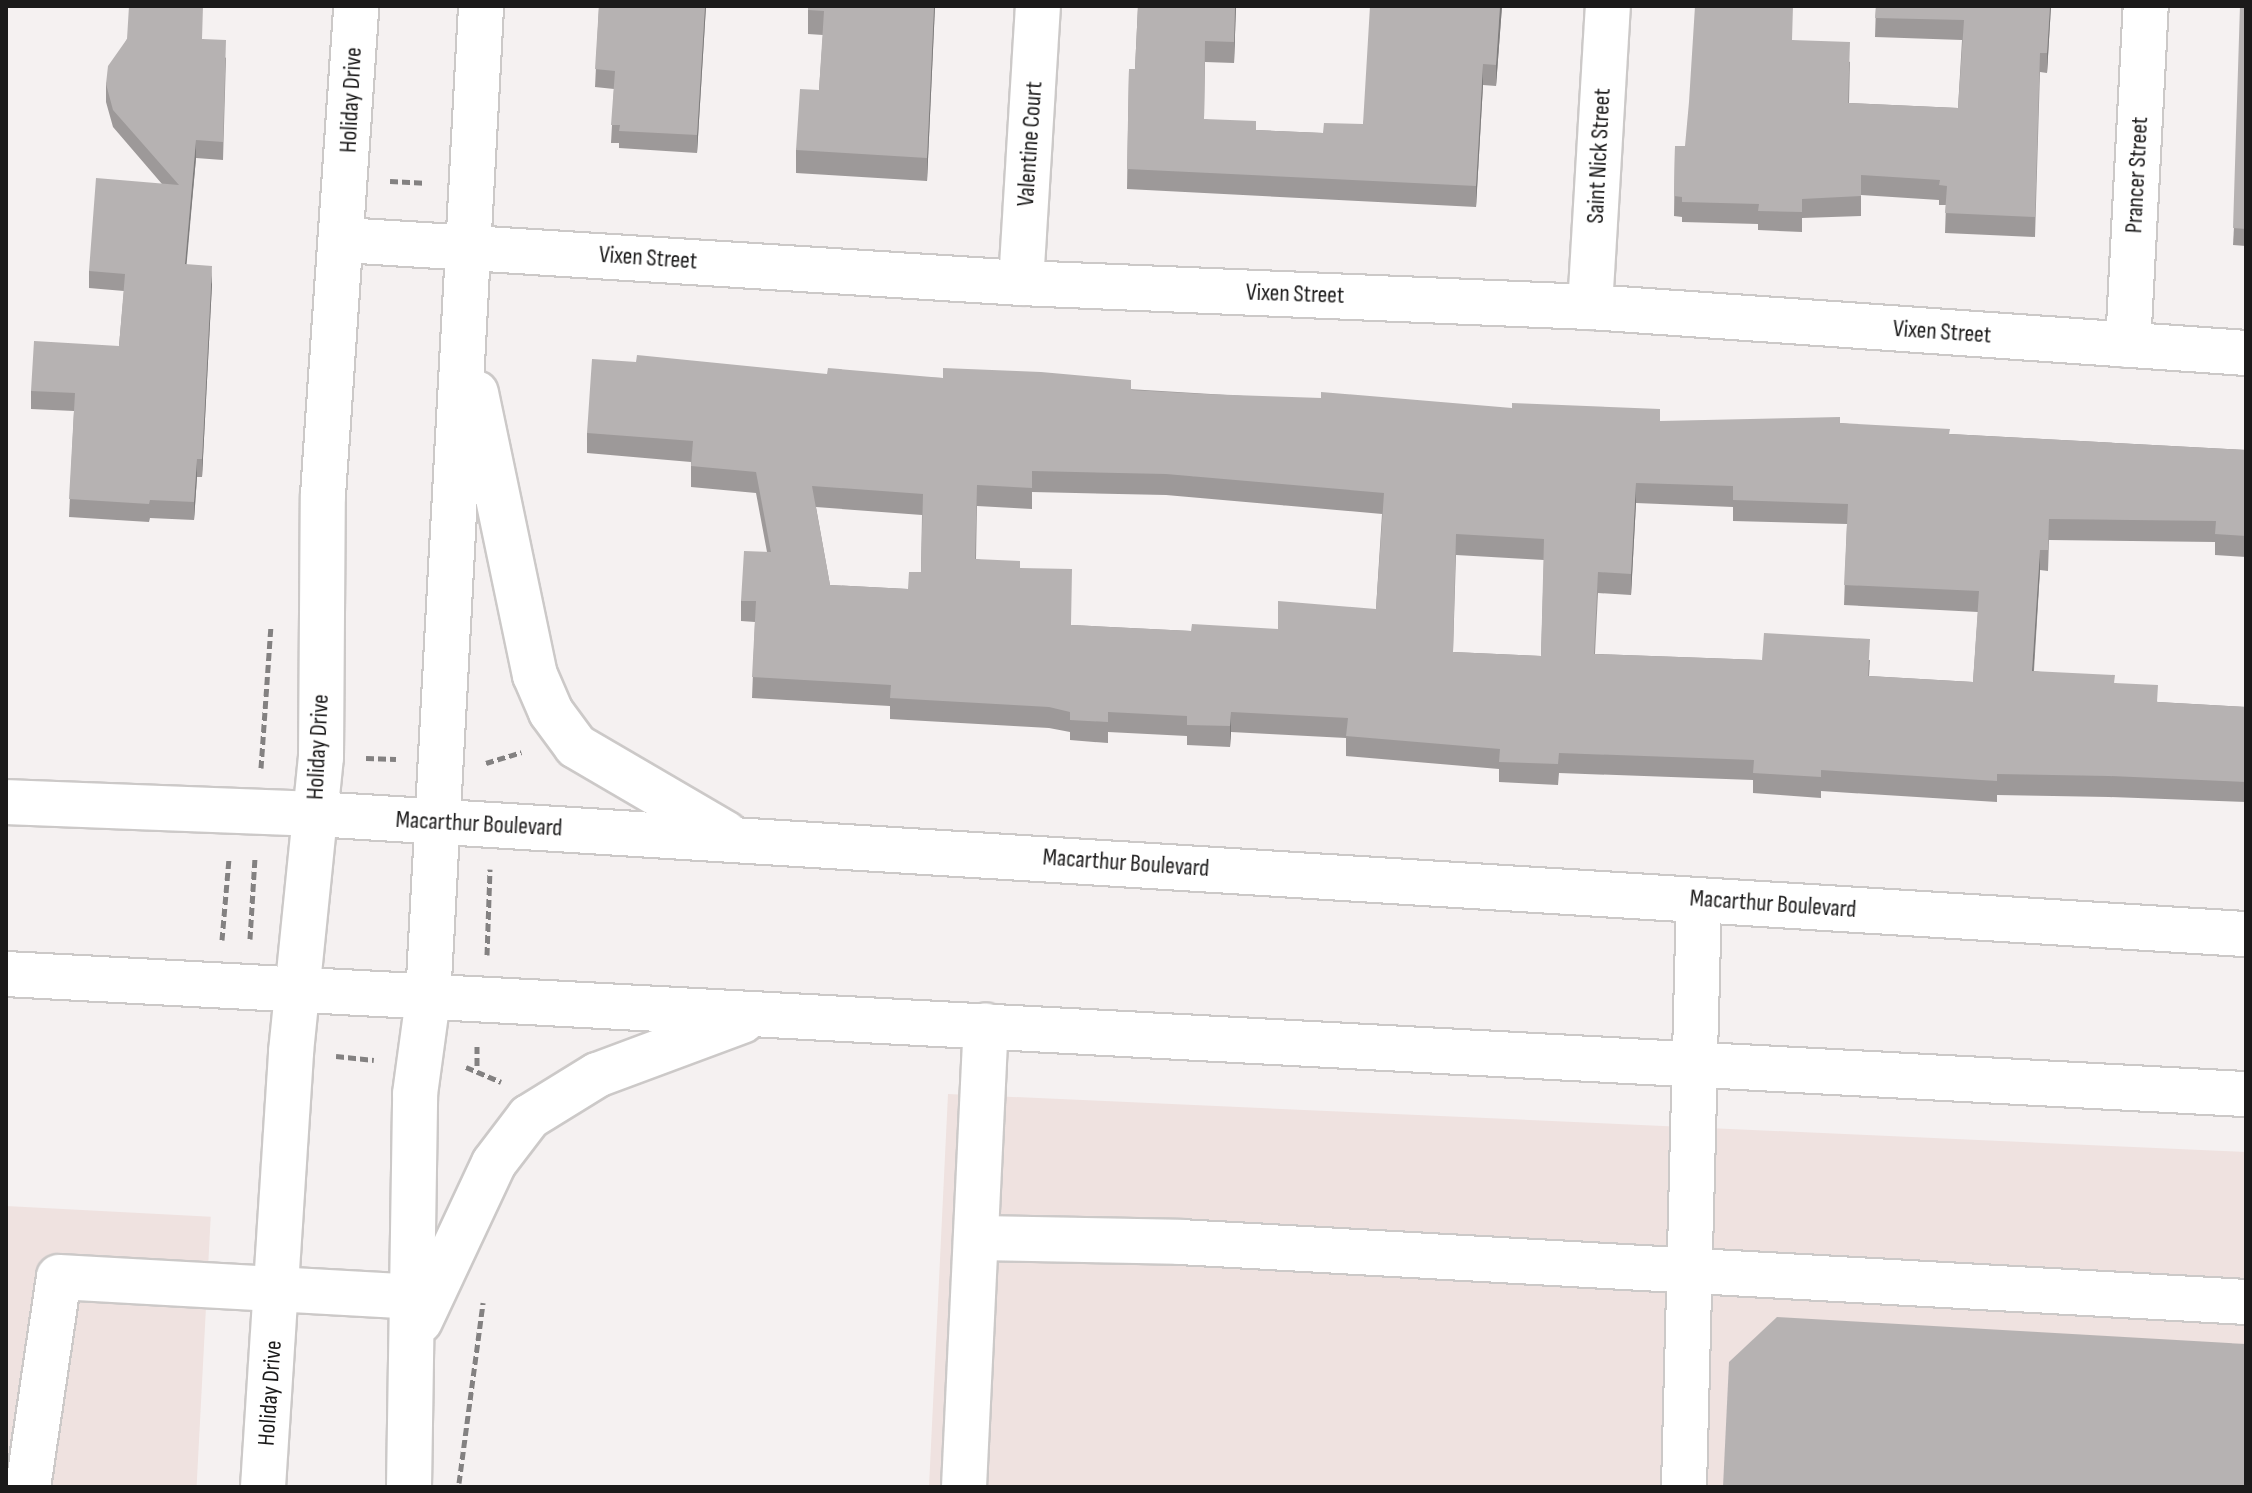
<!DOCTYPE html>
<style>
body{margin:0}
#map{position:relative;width:2252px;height:1493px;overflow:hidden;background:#f5f1f1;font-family:"Sofia Sans Condensed",sans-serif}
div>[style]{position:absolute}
.built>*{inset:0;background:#efe2e0;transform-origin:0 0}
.path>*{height:5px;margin-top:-2.5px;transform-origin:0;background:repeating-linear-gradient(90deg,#838181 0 8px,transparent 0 12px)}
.roads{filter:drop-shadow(2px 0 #ccc9c8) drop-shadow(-2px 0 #ccc9c8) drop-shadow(0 2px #ccc9c8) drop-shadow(0 -2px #ccc9c8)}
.minor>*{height:44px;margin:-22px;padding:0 22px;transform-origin:22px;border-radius:22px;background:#fff}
.wall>*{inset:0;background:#9d9999}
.shaded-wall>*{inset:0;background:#7f7d7d}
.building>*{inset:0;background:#b6b2b2}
span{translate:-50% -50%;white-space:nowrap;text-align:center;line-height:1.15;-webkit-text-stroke:8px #fff;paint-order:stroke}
.street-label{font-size:24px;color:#1b1a1a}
.frame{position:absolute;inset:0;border:8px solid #1b1a1a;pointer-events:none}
</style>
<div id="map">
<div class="built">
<div style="clip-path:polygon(948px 1094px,2246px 1152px,2246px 1487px,929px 1487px)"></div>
<div style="left:6px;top:1206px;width:205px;height:281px;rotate:3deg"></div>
</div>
<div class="path">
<div style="left:390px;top:181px;width:34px;rotate:3deg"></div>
<div style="left:366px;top:758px;width:30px;rotate:2deg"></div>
<div style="left:486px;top:763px;width:37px;rotate:-17deg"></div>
<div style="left:261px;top:768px;width:142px;rotate:-86deg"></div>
<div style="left:250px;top:939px;width:82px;rotate:-86.5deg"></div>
<div style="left:222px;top:940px;width:82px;rotate:-85.1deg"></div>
<div style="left:487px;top:955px;width:86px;rotate:-88deg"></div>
<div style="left:477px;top:1046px;width:23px;rotate:90deg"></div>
<div style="left:336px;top:1056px;width:38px;rotate:6deg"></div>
<div style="left:466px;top:1067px;width:38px;rotate:23deg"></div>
<div style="left:459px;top:1483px;width:182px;rotate:-82.4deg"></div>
</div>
<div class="roads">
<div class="minor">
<div style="left:344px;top:240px;width:678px;rotate:3.63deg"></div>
<div style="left:1021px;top:283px;width:570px;rotate:2.42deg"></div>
<div style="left:1590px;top:307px;width:658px;rotate:4.01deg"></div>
<div style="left:1021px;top:283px;width:278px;rotate:-86.5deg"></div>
<div style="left:1590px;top:307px;width:302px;rotate:-86.6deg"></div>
<div style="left:2128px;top:345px;width:339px;rotate:-87deg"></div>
<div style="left:476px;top:393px;width:288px;rotate:78.2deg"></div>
<div style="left:535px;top:675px;width:40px;rotate:66.6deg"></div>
<div style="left:551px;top:712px;width:42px;rotate:53.7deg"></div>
<div style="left:576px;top:746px;width:173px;rotate:30.3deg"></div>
<div style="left:6px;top:802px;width:309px;rotate:2.2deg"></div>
<div style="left:315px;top:814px;width:1935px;rotate:3.56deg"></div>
<div style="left:6px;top:974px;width:2243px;rotate:3.07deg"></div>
<div style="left:976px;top:1238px;width:204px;rotate:1.1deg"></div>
<div style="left:1180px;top:1242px;width:1068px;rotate:3.22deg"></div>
<div style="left:420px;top:1321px;width:174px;rotate:-64.9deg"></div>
<div style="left:494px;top:1163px;width:58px;rotate:-52.7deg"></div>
<div style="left:529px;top:1117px;width:80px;rotate:-31.7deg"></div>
<div style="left:597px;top:1075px;width:155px;rotate:-20.4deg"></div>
<div style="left:28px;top:1487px;width:212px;rotate:-81.6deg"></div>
<div style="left:59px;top:1277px;width:355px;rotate:3.2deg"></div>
<div style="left:263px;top:1487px;width:436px;rotate:-86.3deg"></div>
<div style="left:291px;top:1052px;width:297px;rotate:-84.2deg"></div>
<div style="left:321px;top:757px;width:262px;rotate:-89.6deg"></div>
<div style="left:323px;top:495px;width:490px;rotate:-86.1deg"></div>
<div style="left:409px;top:1487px;width:393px;rotate:-89.1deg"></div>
<div style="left:415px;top:1094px;width:96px;rotate:-82.2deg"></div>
<div style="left:428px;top:999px;width:994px;rotate:-86.94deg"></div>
<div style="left:964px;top:1487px;width:462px;rotate:-87.3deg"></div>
<div style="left:1684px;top:1487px;width:587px;rotate:-88.54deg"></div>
</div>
</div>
<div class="wall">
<div style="clip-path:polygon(599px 6px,706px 6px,697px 153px,619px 148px,619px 143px,611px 143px,614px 89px,595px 87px)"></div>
<div style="clip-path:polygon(808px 6px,935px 6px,927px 181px,796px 173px,796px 150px,819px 90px,823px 35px,808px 34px)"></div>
<div style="clip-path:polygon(1138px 6px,1236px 6px,1234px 63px,1205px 62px,1204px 119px,1256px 130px,1323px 133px,1363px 124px,1391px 6px,1502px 6px,1496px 86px,1483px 85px,1476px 207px,1127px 189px,1129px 69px,1135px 69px)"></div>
<div style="clip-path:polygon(1876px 6px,2051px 6px,2047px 73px,2040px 72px,2035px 237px,1945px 233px,1946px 205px,1939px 205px,1939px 200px,1861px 195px,1861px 216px,1802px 218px,1802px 232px,1758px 230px,1758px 224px,1682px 222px,1682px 217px,1674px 216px,1675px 146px,1685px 146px,1792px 40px,1850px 62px,1849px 103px,1958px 108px,1962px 40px,1875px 37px)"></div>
<div style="clip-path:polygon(2246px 6px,2246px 246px,2233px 245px)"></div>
<div style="clip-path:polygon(127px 39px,203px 39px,226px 58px,223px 160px,196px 158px,186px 264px,212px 284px,202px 477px,197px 477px,194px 520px,150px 518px,149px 522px,69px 517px,74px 411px,31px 409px,31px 391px,119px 346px,124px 291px,89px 288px,89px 271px,162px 184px,113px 127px,106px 102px,106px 84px)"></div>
<div style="clip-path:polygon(evenodd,827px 374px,943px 378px,1660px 421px,1840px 423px,1950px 434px,2246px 450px,2246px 557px,2215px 555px,2215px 542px,2049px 540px,2048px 571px,2040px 570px,2034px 671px,2115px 683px,2158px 702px,2246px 707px,2246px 802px,2109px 797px,1997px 795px,1997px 802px,1821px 791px,1821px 798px,1753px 793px,1753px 780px,1559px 773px,1558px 785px,1499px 782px,1499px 769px,1346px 756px,1346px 738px,1231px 732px,1230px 747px,1187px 745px,1187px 736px,1108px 732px,1108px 743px,1070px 740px,1070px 732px,1049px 728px,890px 719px,890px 706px,752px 698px,755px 622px,741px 621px,741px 601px,767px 552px,756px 493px,691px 487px,691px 462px,587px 453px,587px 433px,827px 374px,1032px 492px,1166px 495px,1382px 514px,1376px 609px,1278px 629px,1191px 631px,1071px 625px,1020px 568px,976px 559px,977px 506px,1032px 509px,1032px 492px,827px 374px,1636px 503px,1733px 507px,1733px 521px,1847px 524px,1844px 605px,1978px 612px,1973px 682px,1869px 676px,1870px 660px,1762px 660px,1595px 654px,1598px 593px,1631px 595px,1636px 503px,827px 374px,816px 507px,922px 515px,921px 572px,908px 589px,830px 585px,816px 507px,827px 374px,1456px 555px,1544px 560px,1541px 656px,1453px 652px,1456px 555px)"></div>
</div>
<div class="shaded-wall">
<div style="clip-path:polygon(705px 6px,706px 6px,697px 153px,697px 135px)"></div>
<div style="clip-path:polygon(934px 6px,935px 6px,927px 181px,927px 158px)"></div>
<div style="clip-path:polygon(1235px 6px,1236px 6px,1234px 63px,1234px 42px)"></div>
<div style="clip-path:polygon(1500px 6px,1502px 6px,1496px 86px,1496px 65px)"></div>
<div style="clip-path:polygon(2050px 6px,2051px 6px,2047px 73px,2047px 53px)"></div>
<div style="clip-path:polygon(1483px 64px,1483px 85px,1476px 207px,1476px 186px)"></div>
<div style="clip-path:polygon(196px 140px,196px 158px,185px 282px,185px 264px)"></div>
<div style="clip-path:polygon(212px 266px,212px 284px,202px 477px,202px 459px)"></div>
<div style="clip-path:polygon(197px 459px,197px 477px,194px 520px,194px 502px)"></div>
<div style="clip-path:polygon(1636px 483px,1636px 503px,1631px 595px,1631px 574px)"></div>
<div style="clip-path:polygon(2040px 550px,2040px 570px,2032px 692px,2032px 671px)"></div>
<div style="clip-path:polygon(1231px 712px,1231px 732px,1230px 747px,1230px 726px)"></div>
</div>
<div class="building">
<div style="clip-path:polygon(129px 6px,203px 6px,202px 39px,226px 40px,223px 142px,196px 140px,185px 264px,212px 266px,202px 459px,197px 459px,194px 502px,150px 500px,149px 504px,69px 499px,75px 393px,31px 391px,34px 341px,119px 346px,125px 274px,89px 271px,96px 178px,179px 185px,113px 110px,106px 84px,108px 66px,127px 39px)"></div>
<div style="clip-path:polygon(599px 6px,705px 6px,697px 135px,619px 131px,620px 125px,611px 125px,615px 71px,595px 69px)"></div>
<div style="clip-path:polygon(808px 6px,934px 6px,927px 158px,796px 150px,800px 89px,819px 90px,824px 11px,808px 10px)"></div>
<div style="clip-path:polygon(1138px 6px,1235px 6px,1234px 42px,1205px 41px,1204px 119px,1256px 121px,1256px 130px,1323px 133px,1324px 123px,1363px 124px,1370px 6px,1500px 6px,1496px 65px,1483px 64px,1476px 186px,1127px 169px,1129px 69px,1135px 69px)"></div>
<div style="clip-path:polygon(1695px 6px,1793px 6px,1792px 40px,1850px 42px,1848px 103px,1958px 108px,1964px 20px,1875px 18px,1876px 6px,2050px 6px,2047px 53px,2040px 53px,2035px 217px,1945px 213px,1947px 186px,1939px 185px,1940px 180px,1861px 175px,1861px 196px,1802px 199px,1802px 212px,1758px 211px,1759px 204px,1682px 202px,1682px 197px,1674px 196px,1675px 146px,1685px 146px,1689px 102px)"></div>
<div style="clip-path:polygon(2240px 6px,2246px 6px,2246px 229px,2233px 228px)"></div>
<div style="clip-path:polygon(evenodd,637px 355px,827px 374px,828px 368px,943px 378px,943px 368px,1041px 372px,1131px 380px,1131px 390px,1204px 394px,1321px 398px,1321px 392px,1512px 408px,1512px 403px,1660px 409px,1660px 421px,1840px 417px,1840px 423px,1950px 429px,1949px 434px,2246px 450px,2246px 536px,2215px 534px,2216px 521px,2049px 519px,2048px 550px,2040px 550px,2032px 671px,2115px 675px,2114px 683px,2158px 685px,2157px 702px,2246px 707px,2246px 782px,2109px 776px,1997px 774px,1997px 781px,1821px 770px,1821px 777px,1753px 773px,1754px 760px,1559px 753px,1558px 764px,1499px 762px,1500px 749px,1346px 736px,1348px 718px,1231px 712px,1230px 726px,1187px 725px,1187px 716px,1108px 712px,1108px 722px,1070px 720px,1070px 712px,1049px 707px,890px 698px,891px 685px,752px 677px,756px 601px,741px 601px,744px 551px,771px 552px,756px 472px,691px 466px,693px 441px,587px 433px,592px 359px,636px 362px,637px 355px,1032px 471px,1166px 474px,1384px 493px,1376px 609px,1278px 601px,1278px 629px,1192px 624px,1191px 631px,1071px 625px,1072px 569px,1020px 568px,1020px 561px,975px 559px,977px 485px,1032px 488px,1032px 471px,637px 355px,1636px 483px,1733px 486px,1733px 500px,1848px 504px,1844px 585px,1979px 591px,1973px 682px,1868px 676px,1870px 639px,1764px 633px,1762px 660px,1594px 654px,1598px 572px,1631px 574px,1636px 483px,637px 355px,812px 486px,923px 494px,921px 572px,909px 572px,908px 589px,830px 585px,812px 486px,637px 355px,1456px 534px,1544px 539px,1541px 656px,1453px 652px,1456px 534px)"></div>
<div style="clip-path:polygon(1777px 1317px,2246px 1344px,2246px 1487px,1723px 1487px,1729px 1362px)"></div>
</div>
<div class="street-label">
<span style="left:351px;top:100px;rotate:-87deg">Holiday Drive</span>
<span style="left:1030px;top:144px;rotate:-86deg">Valentine Court</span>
<span style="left:1599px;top:156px;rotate:-87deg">Saint Nick Street</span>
<span style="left:2137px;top:175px;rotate:-87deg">Prancer Street</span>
<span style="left:648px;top:258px;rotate:4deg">Vixen Street</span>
<span style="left:1295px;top:294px;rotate:2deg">Vixen Street</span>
<span style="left:1942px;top:332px;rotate:4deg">Vixen Street</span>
<span style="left:318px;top:747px;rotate:-87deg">Holiday Drive</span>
<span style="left:479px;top:824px;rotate:3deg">Macarthur Boulevard</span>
<span style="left:1126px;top:863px;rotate:4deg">Macarthur Boulevard</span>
<span style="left:1773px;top:904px;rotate:4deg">Macarthur Boulevard</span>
<span style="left:270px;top:1393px;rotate:-86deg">Holiday Drive</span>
</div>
<div class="frame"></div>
</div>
